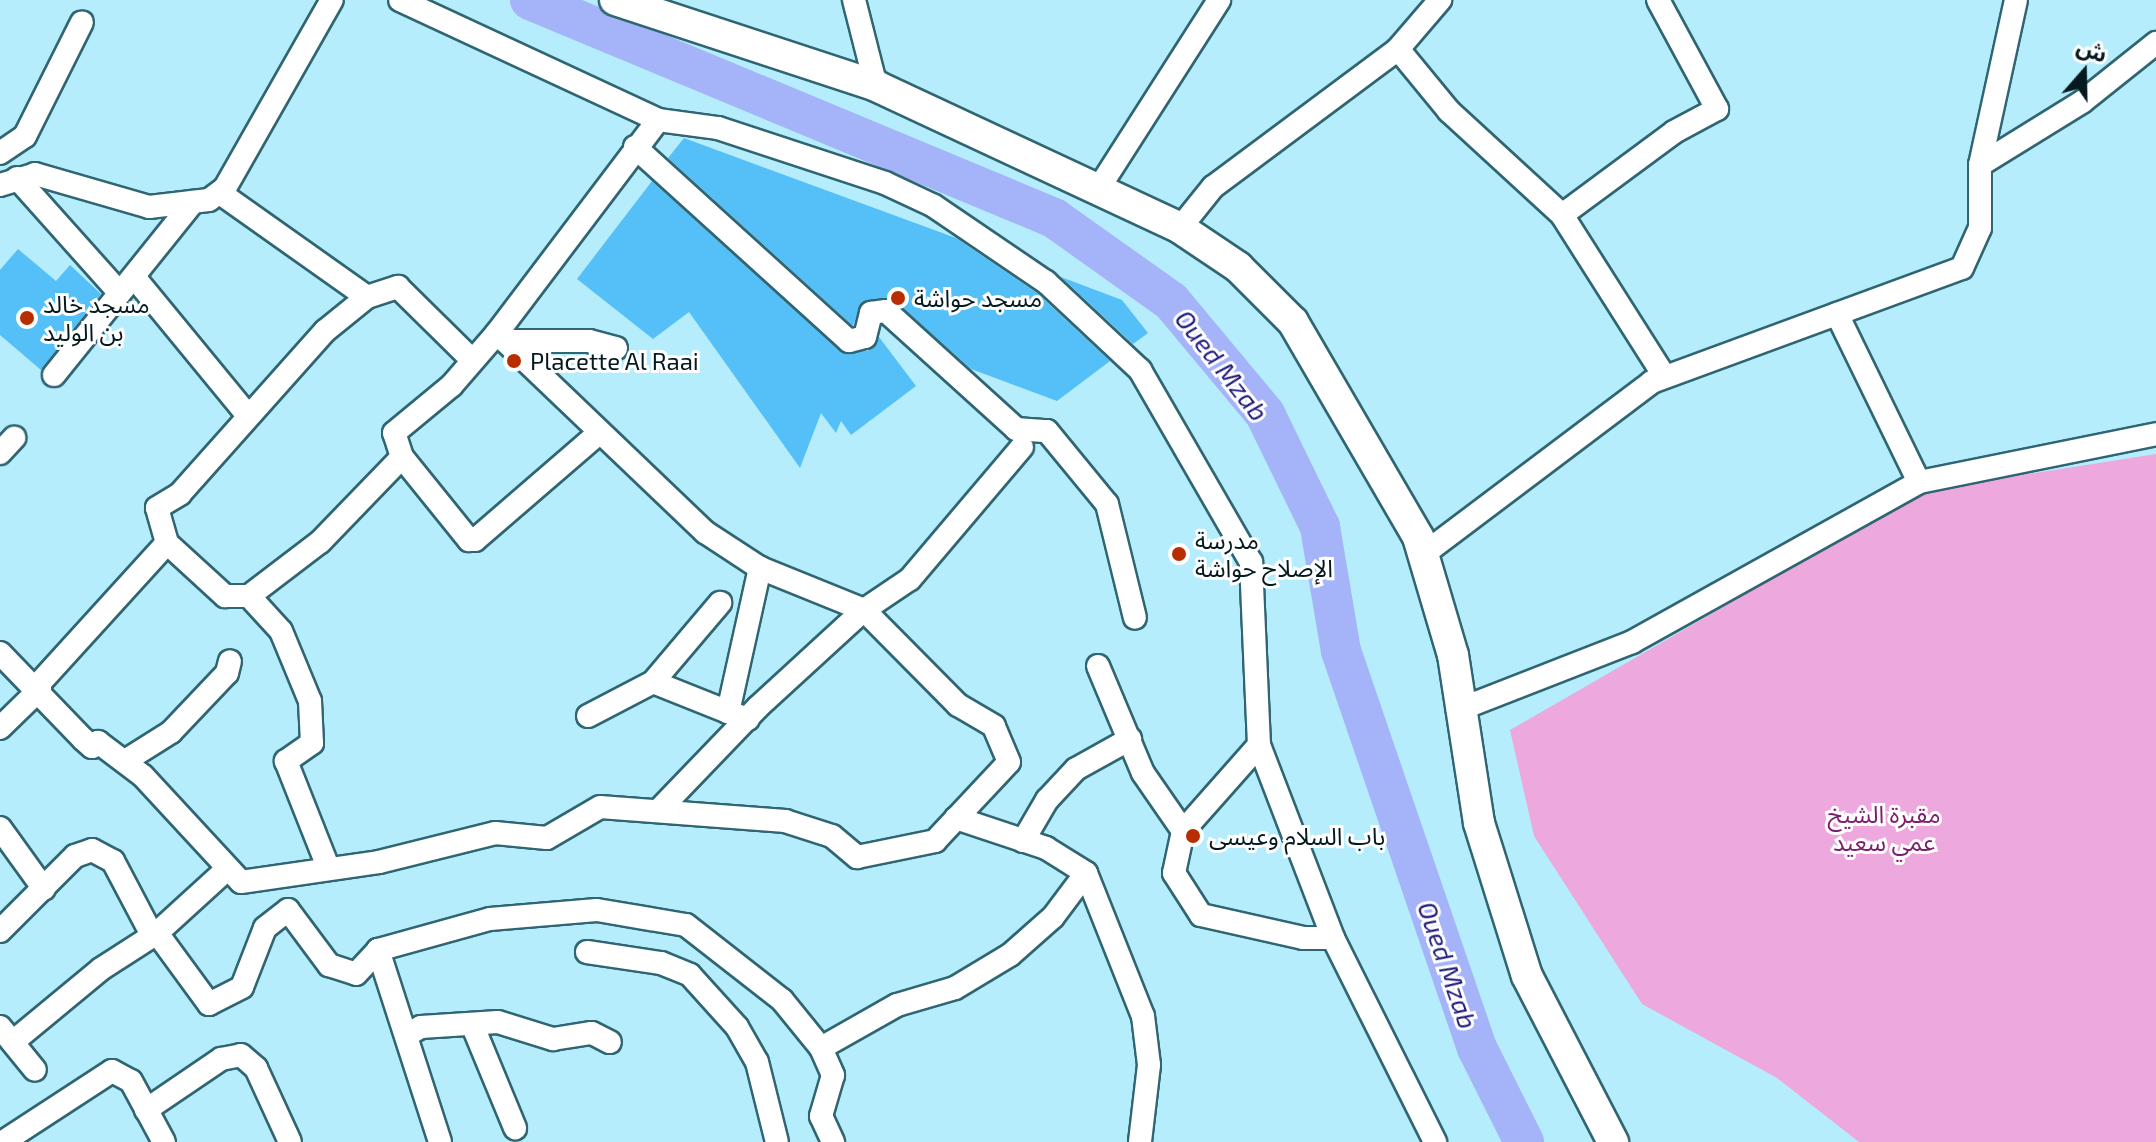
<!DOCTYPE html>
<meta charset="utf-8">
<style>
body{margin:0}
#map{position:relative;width:2156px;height:1142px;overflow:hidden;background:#b5edfc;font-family:"Exo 2","Noto Sans Arabic",sans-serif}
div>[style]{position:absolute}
.green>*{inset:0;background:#eda8dd}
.river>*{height:40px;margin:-20px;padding:0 20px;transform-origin:20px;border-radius:20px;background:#a5b3f9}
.building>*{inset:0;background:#55bff7}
.roads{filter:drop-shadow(2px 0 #306572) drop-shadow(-2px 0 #306572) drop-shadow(0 2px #306572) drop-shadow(0 -2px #306572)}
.street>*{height:22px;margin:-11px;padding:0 11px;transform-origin:11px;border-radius:11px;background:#fff}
.secondary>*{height:30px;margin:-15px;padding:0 15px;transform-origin:15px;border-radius:15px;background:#fff}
.dots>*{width:22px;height:22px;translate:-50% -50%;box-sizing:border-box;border:4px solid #fff;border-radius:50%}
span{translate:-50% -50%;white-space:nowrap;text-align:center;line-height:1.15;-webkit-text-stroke:6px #fff;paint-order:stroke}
.poi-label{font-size:24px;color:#041a1f}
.left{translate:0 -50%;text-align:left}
.park-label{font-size:24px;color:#7c1e6d}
.water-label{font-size:26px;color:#211c7e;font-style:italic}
.north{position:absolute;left:2044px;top:32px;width:80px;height:80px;-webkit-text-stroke:6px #fff;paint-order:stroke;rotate:20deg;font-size:22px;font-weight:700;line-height:32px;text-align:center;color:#041a1f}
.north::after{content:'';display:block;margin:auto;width:28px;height:36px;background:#041a1f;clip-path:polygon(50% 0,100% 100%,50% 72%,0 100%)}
</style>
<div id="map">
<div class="green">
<div style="clip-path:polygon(2156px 454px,2156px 1142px,1859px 1142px,1777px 1078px,1642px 1004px,1534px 836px,1510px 730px,1926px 490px)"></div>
</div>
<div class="river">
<div style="left:530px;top:0;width:568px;rotate:22.59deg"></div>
<div style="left:1054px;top:218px;width:143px;rotate:35.4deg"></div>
<div style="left:1171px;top:301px;width:147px;rotate:50.2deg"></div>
<div style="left:1265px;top:414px;width:126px;rotate:64deg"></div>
<div style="left:1320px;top:527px;width:126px;rotate:80.4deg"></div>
<div style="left:1341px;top:651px;width:420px;rotate:71.1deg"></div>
<div style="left:1477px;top:1048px;width:105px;rotate:63.4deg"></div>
</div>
<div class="building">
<div style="clip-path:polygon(684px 138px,956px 238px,1037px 293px,1110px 361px,1057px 401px,971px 369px,891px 298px,862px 302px,853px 326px,668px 158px)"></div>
<div style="clip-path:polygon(652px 181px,840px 351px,868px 351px,879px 337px,916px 386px,851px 435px,841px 421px,836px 433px,821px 413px,800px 468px,689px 312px,653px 339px,577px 279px)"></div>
<div style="clip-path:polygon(18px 249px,56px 281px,70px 265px,101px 294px,41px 370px,0 335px,0 270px)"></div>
<div style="clip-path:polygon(1061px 277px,1122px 300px,1148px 333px,1133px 344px)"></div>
</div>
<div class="roads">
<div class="street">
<div style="left:400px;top:0;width:285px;rotate:24.9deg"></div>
<div style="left:658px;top:120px;width:61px;rotate:7.6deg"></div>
<div style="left:718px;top:128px;width:176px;rotate:18.2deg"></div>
<div style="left:885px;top:183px;width:54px;rotate:25.1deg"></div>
<div style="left:934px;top:206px;width:135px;rotate:34.2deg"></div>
<div style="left:1046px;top:282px;width:129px;rotate:43.1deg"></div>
<div style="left:1140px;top:370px;width:222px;rotate:60deg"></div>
<div style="left:1251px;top:562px;width:183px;rotate:87.5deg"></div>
<div style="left:1259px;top:745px;width:207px;rotate:69deg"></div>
<div style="left:1333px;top:938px;width:228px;rotate:63.4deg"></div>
<div style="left:854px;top:0;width:89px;rotate:75.7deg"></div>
<div style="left:1398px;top:49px;width:80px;rotate:50.6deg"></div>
<div style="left:1449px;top:111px;width:154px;rotate:42.6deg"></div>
<div style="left:1562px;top:215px;width:191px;rotate:57.6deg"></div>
<div style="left:635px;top:147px;width:289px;rotate:42.2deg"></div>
<div style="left:849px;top:341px;width:16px;rotate:-14deg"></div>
<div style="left:865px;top:337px;width:25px;rotate:-76deg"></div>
<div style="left:871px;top:313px;width:15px;rotate:-8deg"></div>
<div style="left:886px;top:311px;width:176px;rotate:42.2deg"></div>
<div style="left:1016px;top:429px;width:31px;rotate:4deg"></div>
<div style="left:1047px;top:431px;width:94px;rotate:50.6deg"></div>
<div style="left:1107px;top:504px;width:117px;rotate:76.2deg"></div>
<div style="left:0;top:153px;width:30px;rotate:-34deg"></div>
<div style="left:25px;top:136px;width:127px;rotate:-63.4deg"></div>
<div style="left:1980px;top:165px;width:120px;rotate:-31.7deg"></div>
<div style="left:2082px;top:102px;width:95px;rotate:-38.6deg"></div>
<div style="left:17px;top:178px;width:150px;rotate:48.2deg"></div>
<div style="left:0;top:185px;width:37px;rotate:-17deg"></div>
<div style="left:35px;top:174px;width:119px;rotate:16.1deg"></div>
<div style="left:149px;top:207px;width:60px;rotate:-6.7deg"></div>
<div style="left:209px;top:200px;width:20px;rotate:-37deg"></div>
<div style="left:225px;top:188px;width:216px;rotate:-60.4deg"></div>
<div style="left:1097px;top:191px;width:227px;rotate:-57.4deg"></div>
<div style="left:220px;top:193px;width:180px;rotate:35.3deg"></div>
<div style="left:367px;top:297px;width:33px;rotate:-18deg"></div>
<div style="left:398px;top:287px;width:104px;rotate:44.6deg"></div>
<div style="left:1562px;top:215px;width:139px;rotate:-36.5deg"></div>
<div style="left:1674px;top:132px;width:49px;rotate:-28.1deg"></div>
<div style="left:1717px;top:109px;width:124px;rotate:-118.4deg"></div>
<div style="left:1180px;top:228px;width:53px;rotate:-51.2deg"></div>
<div style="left:1213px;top:187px;width:231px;rotate:-36.7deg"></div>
<div style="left:1398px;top:49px;width:65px;rotate:-49.4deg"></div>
<div style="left:134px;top:277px;width:180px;rotate:50.6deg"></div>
<div style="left:367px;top:297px;width:54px;rotate:141deg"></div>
<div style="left:325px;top:331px;width:218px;rotate:131.7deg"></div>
<div style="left:180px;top:494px;width:27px;rotate:149deg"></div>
<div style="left:157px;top:508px;width:36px;rotate:74deg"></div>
<div style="left:167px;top:543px;width:79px;rotate:42.4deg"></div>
<div style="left:225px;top:596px;width:24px"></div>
<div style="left:249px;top:596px;width:89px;rotate:-37.3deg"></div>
<div style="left:320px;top:542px;width:118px;rotate:-46deg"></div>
<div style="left:402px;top:457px;width:25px;rotate:-108deg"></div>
<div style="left:394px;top:433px;width:75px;rotate:-39.6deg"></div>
<div style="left:452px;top:385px;width:69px;rotate:-49.1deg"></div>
<div style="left:497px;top:333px;width:267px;rotate:-52.9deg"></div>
<div style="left:1837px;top:314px;width:187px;rotate:64deg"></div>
<div style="left:505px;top:341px;width:84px"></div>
<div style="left:589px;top:341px;width:28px;rotate:15deg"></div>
<div style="left:54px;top:375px;width:222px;rotate:-51.2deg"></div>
<div style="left:0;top:453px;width:21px;rotate:-47deg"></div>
<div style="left:402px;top:457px;width:107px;rotate:51.1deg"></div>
<div style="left:469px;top:540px;width:6px"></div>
<div style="left:475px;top:540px;width:162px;rotate:-40.8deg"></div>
<div style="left:1425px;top:553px;width:284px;rotate:-37deg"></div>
<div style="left:1652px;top:382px;width:330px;rotate:-20.2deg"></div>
<div style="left:1962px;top:268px;width:44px;rotate:-65.8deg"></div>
<div style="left:1980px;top:228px;width:63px;rotate:-90deg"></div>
<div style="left:1980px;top:165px;width:169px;rotate:-77.7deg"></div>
<div style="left:249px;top:596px;width:47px;rotate:47.6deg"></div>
<div style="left:281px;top:631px;width:76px;rotate:67.5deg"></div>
<div style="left:310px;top:701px;width:42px;rotate:87.3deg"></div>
<div style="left:312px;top:743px;width:32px;rotate:145deg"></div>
<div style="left:286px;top:761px;width:114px;rotate:68.4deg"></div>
<div style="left:0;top:653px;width:120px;rotate:46deg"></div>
<div style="left:83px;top:739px;width:12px;rotate:42deg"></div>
<div style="left:92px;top:747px;width:8px;rotate:-40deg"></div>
<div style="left:98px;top:742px;width:56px;rotate:37.1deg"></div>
<div style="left:143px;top:776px;width:144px;rotate:47.2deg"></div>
<div style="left:241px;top:882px;width:139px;rotate:-8.2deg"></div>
<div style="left:379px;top:862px;width:120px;rotate:-14deg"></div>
<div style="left:495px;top:833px;width:52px;rotate:5.5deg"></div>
<div style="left:547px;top:838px;width:61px;rotate:-30.3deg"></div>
<div style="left:600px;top:807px;width:186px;rotate:4.3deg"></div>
<div style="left:785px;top:821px;width:49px;rotate:17.7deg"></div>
<div style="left:832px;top:836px;width:33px;rotate:40deg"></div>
<div style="left:857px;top:857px;width:80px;rotate:-11.6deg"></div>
<div style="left:935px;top:841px;width:108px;rotate:-46.9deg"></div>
<div style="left:1009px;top:762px;width:39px;rotate:-113deg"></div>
<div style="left:994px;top:726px;width:42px;rotate:-149.7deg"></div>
<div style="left:958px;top:705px;width:134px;rotate:-134.7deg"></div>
<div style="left:864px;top:610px;width:112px;rotate:-158deg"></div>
<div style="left:760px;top:568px;width:66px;rotate:-146.8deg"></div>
<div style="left:705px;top:532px;width:288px;rotate:-136.3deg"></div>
<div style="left:1098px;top:666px;width:116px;rotate:67.2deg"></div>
<div style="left:1143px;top:773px;width:70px;rotate:55.4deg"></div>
<div style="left:1183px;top:831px;width:43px;rotate:102.1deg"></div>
<div style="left:1174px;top:873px;width:50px;rotate:57.3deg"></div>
<div style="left:1201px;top:915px;width:105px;rotate:12.7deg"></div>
<div style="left:1303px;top:938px;width:30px"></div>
<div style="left:653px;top:682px;width:104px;rotate:-49.7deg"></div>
<div style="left:36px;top:687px;width:195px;rotate:-47.7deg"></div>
<div style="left:1458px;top:710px;width:187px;rotate:-21.3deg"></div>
<div style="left:1632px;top:642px;width:329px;rotate:-29.1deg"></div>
<div style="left:1919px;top:482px;width:242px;rotate:-11.4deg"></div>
<div style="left:588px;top:716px;width:73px;rotate:-27.6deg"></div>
<div style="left:653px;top:682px;width:81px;rotate:21.8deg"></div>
<div style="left:748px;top:719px;width:21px;rotate:-161deg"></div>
<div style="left:728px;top:712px;width:148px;rotate:-77.5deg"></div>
<div style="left:0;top:728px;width:56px;rotate:-44.3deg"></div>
<div style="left:125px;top:761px;width:54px;rotate:-32.2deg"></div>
<div style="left:171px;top:732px;width:81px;rotate:-46.5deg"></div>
<div style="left:227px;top:673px;width:12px;rotate:-76deg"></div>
<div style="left:659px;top:810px;width:143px;rotate:-46.1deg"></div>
<div style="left:758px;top:707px;width:144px;rotate:-42.5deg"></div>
<div style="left:864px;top:610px;width:55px;rotate:-34deg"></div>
<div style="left:910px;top:579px;width:173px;rotate:-49.7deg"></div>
<div style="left:956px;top:818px;width:95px;rotate:18.4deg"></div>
<div style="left:1046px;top:848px;width:47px;rotate:32deg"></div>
<div style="left:1086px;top:873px;width:154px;rotate:68.3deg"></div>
<div style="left:1143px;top:1016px;width:49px;rotate:83deg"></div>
<div style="left:1149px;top:1065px;width:78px;rotate:96.7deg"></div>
<div style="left:0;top:828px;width:75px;rotate:54.2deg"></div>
<div style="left:1183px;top:831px;width:115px;rotate:-48.5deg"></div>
<div style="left:1023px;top:841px;width:48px;rotate:-59.7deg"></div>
<div style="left:1047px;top:800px;width:42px;rotate:-46.9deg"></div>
<div style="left:1076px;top:769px;width:62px;rotate:-29.1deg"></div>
<div style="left:0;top:931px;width:106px;rotate:-45deg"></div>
<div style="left:75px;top:856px;width:18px;rotate:-19deg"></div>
<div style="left:92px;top:850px;width:24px;rotate:28deg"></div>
<div style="left:113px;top:861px;width:84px;rotate:62.2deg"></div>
<div style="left:157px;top:933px;width:88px;rotate:53.8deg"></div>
<div style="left:209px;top:1004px;width:37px;rotate:-27deg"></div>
<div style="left:242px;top:987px;width:63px;rotate:-68.7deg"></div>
<div style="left:265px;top:928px;width:29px;rotate:-38deg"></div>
<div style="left:288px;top:910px;width:69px;rotate:53.3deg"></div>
<div style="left:329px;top:965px;width:28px;rotate:18deg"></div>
<div style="left:356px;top:974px;width:33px;rotate:-47deg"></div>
<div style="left:378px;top:950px;width:116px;rotate:-15.5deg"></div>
<div style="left:490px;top:919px;width:107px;rotate:-4.8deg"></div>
<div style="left:597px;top:910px;width:90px;rotate:9.6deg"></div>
<div style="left:686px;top:925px;width:122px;rotate:38deg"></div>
<div style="left:782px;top:1000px;width:62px;rotate:50.9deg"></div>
<div style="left:821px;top:1048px;width:30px;rotate:66deg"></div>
<div style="left:833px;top:1075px;width:43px;rotate:106.3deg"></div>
<div style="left:821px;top:1116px;width:29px;rotate:65deg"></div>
<div style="left:378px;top:950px;width:202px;rotate:72.1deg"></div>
<div style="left:587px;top:952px;width:75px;rotate:8.5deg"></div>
<div style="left:661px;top:963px;width:31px;rotate:22deg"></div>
<div style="left:690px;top:975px;width:70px;rotate:47.9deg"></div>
<div style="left:737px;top:1027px;width:40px;rotate:60.3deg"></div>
<div style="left:757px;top:1062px;width:82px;rotate:76deg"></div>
<div style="left:472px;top:1024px;width:113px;rotate:67.5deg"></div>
<div style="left:0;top:1027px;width:55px;rotate:50.9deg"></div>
<div style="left:407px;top:1035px;width:16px;rotate:-30deg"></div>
<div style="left:421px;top:1027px;width:77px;rotate:-3.7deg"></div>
<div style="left:498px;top:1022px;width:58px;rotate:17.2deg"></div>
<div style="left:553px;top:1039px;width:39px;rotate:-9deg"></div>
<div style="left:592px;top:1033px;width:20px;rotate:27deg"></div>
<div style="left:14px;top:1041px;width:113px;rotate:-39.6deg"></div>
<div style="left:101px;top:969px;width:67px;rotate:-32.7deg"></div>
<div style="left:157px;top:933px;width:92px;rotate:-42.4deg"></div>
<div style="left:821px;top:1048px;width:87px;rotate:-29.5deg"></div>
<div style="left:897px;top:1005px;width:60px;rotate:-16.3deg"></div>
<div style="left:955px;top:988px;width:64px;rotate:-31deg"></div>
<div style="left:1010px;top:955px;width:57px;rotate:-41.5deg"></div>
<div style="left:1053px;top:917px;width:55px;rotate:-53.1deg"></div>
<div style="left:146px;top:1110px;width:91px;rotate:-34.2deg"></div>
<div style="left:221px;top:1059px;width:20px;rotate:-11deg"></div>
<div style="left:241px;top:1055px;width:20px;rotate:41deg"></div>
<div style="left:256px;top:1068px;width:81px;rotate:65.3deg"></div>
<div style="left:3px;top:1142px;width:130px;rotate:-33.1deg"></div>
<div style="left:112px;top:1071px;width:21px;rotate:28deg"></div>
<div style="left:131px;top:1081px;width:69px;rotate:61.6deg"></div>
</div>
<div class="secondary">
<div style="left:615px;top:0;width:275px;rotate:18.2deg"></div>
<div style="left:876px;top:86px;width:336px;rotate:25deg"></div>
<div style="left:1180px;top:228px;width:70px;rotate:33.9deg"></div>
<div style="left:1238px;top:267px;width:78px;rotate:45deg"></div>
<div style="left:1293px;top:322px;width:249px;rotate:59.8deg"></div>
<div style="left:1418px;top:537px;width:123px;rotate:73.5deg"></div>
<div style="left:1453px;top:655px;width:170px;rotate:81.2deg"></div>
<div style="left:1479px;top:823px;width:160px;rotate:72.6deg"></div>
<div style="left:1527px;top:976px;width:187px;rotate:62.6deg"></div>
</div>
</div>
<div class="dots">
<div style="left:898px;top:298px;background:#b82e01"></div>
<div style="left:27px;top:318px;background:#b82e01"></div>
<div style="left:514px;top:361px;background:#b82e01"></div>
<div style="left:1179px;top:554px;background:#b82e01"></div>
<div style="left:1193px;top:836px;background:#b82e01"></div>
</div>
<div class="poi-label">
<span class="left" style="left:914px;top:298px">مسجد حواشة</span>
<span class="left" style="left:43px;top:318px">مسجد خالد<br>بن الوليد</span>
<span class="left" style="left:530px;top:361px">Placette Al Raai</span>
<span class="left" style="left:1195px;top:554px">مدرسة<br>الإصلاح حواشة</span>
<span class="left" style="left:1209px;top:836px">باب السلام وعيسى</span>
</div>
<div class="park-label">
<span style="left:1884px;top:828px">مقبرة الشيخ<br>عمي سعيد</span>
</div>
<div class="water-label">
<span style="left:1222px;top:365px;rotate:52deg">Oued Mzab</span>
<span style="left:1448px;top:965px;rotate:71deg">Oued Mzab</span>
</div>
<div class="north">ش</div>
</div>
